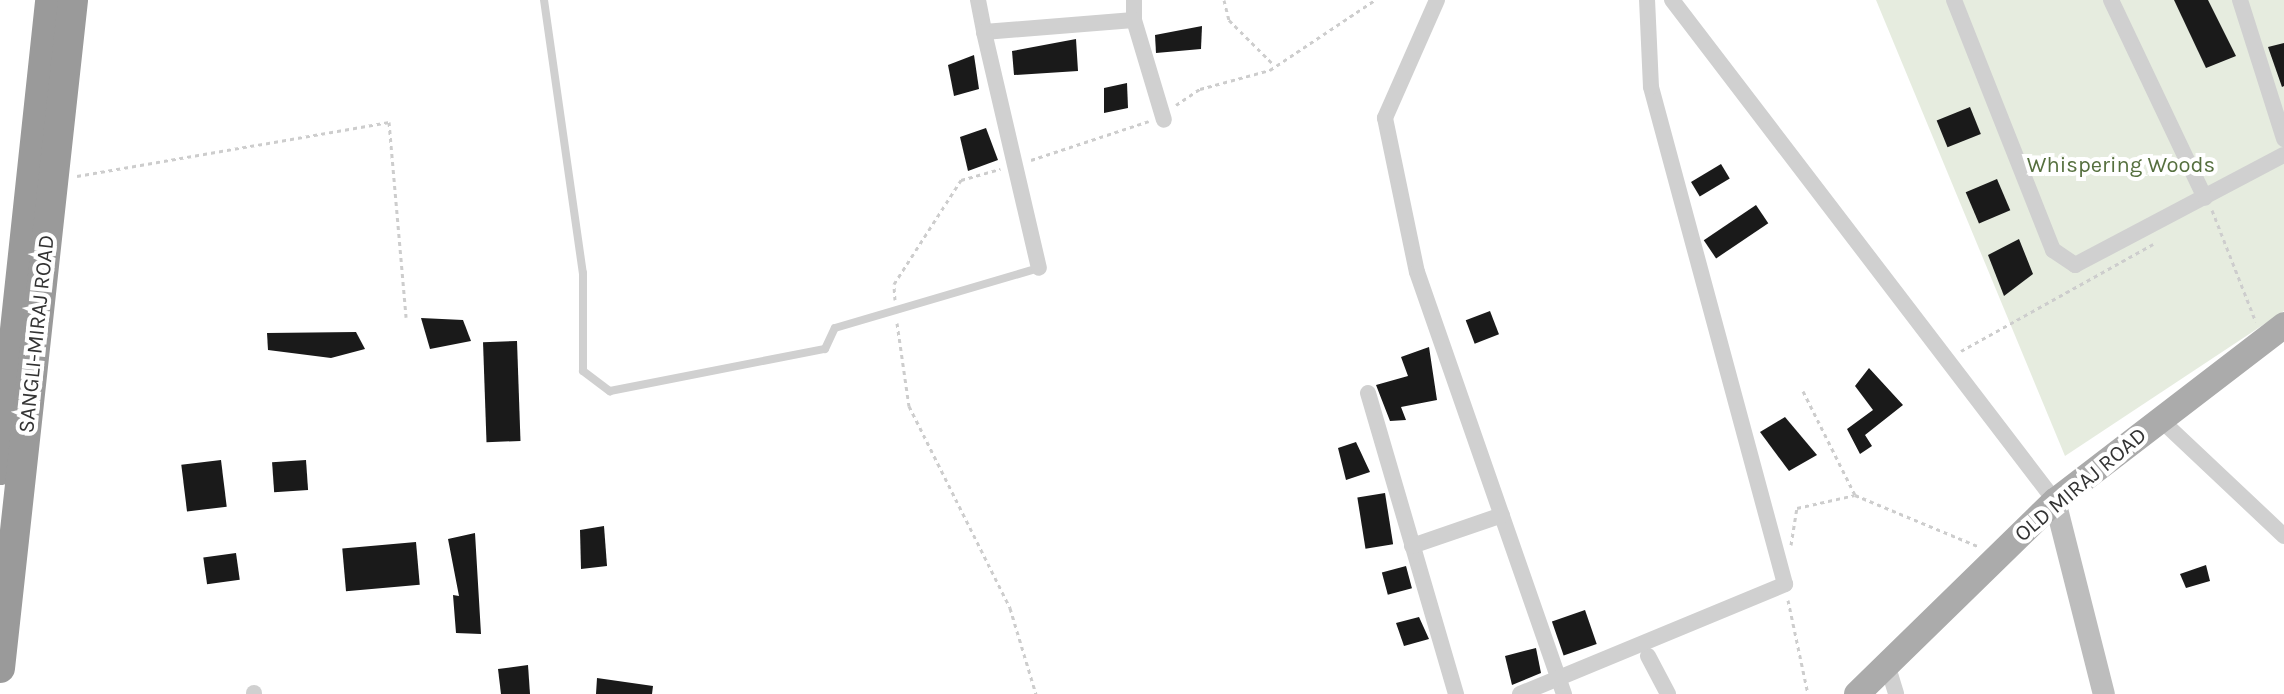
<!DOCTYPE html>
<style>
body{margin:0}
#map{position:relative;width:2284px;height:694px;overflow:hidden;background:#fff;font-family:Karla,sans-serif}
div>[style]{position:absolute}
.green>*{inset:0;background:#e6ecdf}
.building>*{inset:0;background:#1a1a1a;transform-origin:0 0}
.path>*{height:3px;margin-top:-1.5px;transform-origin:0;background:repeating-linear-gradient(90deg,#cdcdcd 0 4px,transparent 0 8px)}
.lane>*{height:8px;margin:-4px;padding:0 4px;transform-origin:4px;border-radius:4px;background:#d0d0d0}
.street>*{height:16px;margin:-8px;padding:0 8px;transform-origin:8px;border-radius:8px;background:#d0d0d0}
.secondary>*{height:22px;margin:-11px;padding:0 11px;transform-origin:11px;border-radius:11px;background:#bdbdbd}
.primary>*{height:26px;margin:-13px;padding:0 13px;transform-origin:13px;border-radius:13px;background:#ababab}
.highway>*{height:30px;margin:-15px;padding:0 15px;transform-origin:15px;border-radius:15px;background:#9a9a9a}
span{translate:-50% -50%;white-space:nowrap;text-align:center;line-height:1.15;-webkit-text-stroke:8px #fff;paint-order:stroke}
.park-label{font-size:22px;color:#56703f}
.street-label{font-size:22px;color:#333}
</style>
<div id="map">
<div class="green">
<div style="clip-path:polygon(1876px 0,2284px 0,2284px 311px,2065px 456px)"></div>
</div>
<div class="building">
<div style="clip-path:polygon(2174px 0,2208px 0,2236px 56px,2206px 68px)"></div>
<div style="clip-path:polygon(1202px 26px,1201px 49px,1156px 53px,1155px 35px)"></div>
<div style="clip-path:polygon(1076px 39px,1078px 71px,1014px 75px,1012px 51px)"></div>
<div style="clip-path:polygon(2284px 43px,2284px 86px,2282px 87px,2268px 47px)"></div>
<div style="clip-path:polygon(974px 55px,979px 89px,954px 96px,948px 65px)"></div>
<div style="clip-path:polygon(1127px 83px,1128px 108px,1104px 113px,1104px 88px)"></div>
<div style="left:1970px;top:107px;width:29px;height:36px;rotate:68deg"></div>
<div style="clip-path:polygon(986px 128px,998px 160px,968px 171px,960px 137px)"></div>
<div style="left:1721px;top:164px;width:17px;height:35px;rotate:59deg"></div>
<div style="left:1997px;top:179px;width:34px;height:34px;rotate:67deg"></div>
<div style="left:1756px;top:205px;width:22px;height:63px;rotate:56deg"></div>
<div style="clip-path:polygon(2019px 239px,2033px 274px,2004px 296px,1988px 255px)"></div>
<div style="left:1490px;top:311px;width:25px;height:26px;rotate:69deg"></div>
<div style="clip-path:polygon(421px 318px,463px 320px,471px 341px,430px 349px)"></div>
<div style="clip-path:polygon(267px 333px,356px 332px,365px 349px,331px 358px,268px 350px)"></div>
<div style="left:517px;top:341px;width:100px;height:34px;rotate:88deg"></div>
<div style="clip-path:polygon(1429px 347px,1437px 400px,1401px 407px,1406px 420px,1390px 421px,1376px 385px,1408px 376px,1401px 357px)"></div>
<div style="clip-path:polygon(1869px 368px,1903px 405px,1865px 435px,1872px 446px,1860px 454px,1847px 429px,1873px 410px,1855px 386px)"></div>
<div style="clip-path:polygon(1785px 417px,1817px 455px,1789px 471px,1760px 432px)"></div>
<div style="clip-path:polygon(1356px 442px,1370px 472px,1346px 480px,1338px 448px)"></div>
<div style="left:221px;top:460px;width:47px;height:40px;rotate:83deg"></div>
<div style="left:306px;top:460px;width:30px;height:34px;rotate:86deg"></div>
<div style="left:1385px;top:493px;width:52px;height:28px;rotate:81deg"></div>
<div style="clip-path:polygon(604px 526px,607px 566px,581px 569px,580px 530px)"></div>
<div style="clip-path:polygon(475px 533px,481px 634px,456px 633px,453px 595px,459px 596px,448px 539px)"></div>
<div style="left:416px;top:542px;width:43px;height:74px;rotate:85deg"></div>
<div style="left:236px;top:553px;width:27px;height:33px;rotate:82deg"></div>
<div style="clip-path:polygon(2206px 565px,2210px 581px,2186px 588px,2180px 574px)"></div>
<div style="left:1406px;top:566px;width:23px;height:25px;rotate:75deg"></div>
<div style="left:1585px;top:610px;width:36px;height:35px;rotate:71deg"></div>
<div style="clip-path:polygon(1419px 617px,1429px 639px,1404px 646px,1396px 623px)"></div>
<div style="clip-path:polygon(1536px 648px,1541px 673px,1512px 685px,1505px 656px)"></div>
<div style="clip-path:polygon(528px 665px,530px 694px,501px 694px,498px 669px)"></div>
<div style="clip-path:polygon(597px 678px,653px 686px,652px 694px,596px 694px)"></div>
</div>
<div class="path">
<div style="left:1224px;top:0;width:21px;rotate:76deg"></div>
<div style="left:1229px;top:20px;width:64px;rotate:45deg"></div>
<div style="left:1176px;top:105px;width:29px;rotate:-34deg"></div>
<div style="left:1200px;top:89px;width:73px;rotate:-15.2deg"></div>
<div style="left:1270px;top:70px;width:126px;rotate:-33.7deg"></div>
<div style="left:1031px;top:160px;width:124px;rotate:-18.3deg"></div>
<div style="left:77px;top:176px;width:317px;rotate:-9.8deg"></div>
<div style="left:389px;top:122px;width:196px;rotate:85deg"></div>
<div style="left:2212px;top:210px;width:120px;rotate:68.6deg"></div>
<div style="left:895px;top:300px;width:16px;rotate:-94deg"></div>
<div style="left:894px;top:284px;width:124px;rotate:-57.2deg"></div>
<div style="left:961px;top:180px;width:41px;rotate:-15.8deg"></div>
<div style="left:897px;top:323px;width:84px;rotate:81.8deg"></div>
<div style="left:909px;top:406px;width:226px;rotate:63.4deg"></div>
<div style="left:1010px;top:608px;width:90px;rotate:73.2deg"></div>
<div style="left:1961px;top:351px;width:220px;rotate:-29.1deg"></div>
<div style="left:1803px;top:391px;width:116px;rotate:63.4deg"></div>
<div style="left:1855px;top:495px;width:135px;rotate:22.6deg"></div>
<div style="left:1791px;top:545px;width:37px;rotate:-81deg"></div>
<div style="left:1797px;top:508px;width:59px;rotate:-12.6deg"></div>
<div style="left:1788px;top:600px;width:96px;rotate:78deg"></div>
</div>
<div class="lane">
<div style="left:544px;top:0;width:276px;rotate:81.9deg"></div>
<div style="left:583px;top:273px;width:98px;rotate:90deg"></div>
<div style="left:583px;top:371px;width:34px;rotate:37deg"></div>
<div style="left:610px;top:391px;width:219px;rotate:-11.1deg"></div>
<div style="left:825px;top:349px;width:23px;rotate:-65deg"></div>
<div style="left:835px;top:328px;width:213px;rotate:-16.4deg"></div>
</div>
<div class="street">
<div style="left:978px;top:0;width:33px;rotate:79deg"></div>
<div style="left:984px;top:32px;width:150px;rotate:-4.6deg"></div>
<div style="left:1134px;top:20px;width:20px;rotate:-90deg"></div>
<div style="left:1437px;top:0;width:129px;rotate:113.8deg"></div>
<div style="left:1385px;top:118px;width:157px;rotate:78.3deg"></div>
<div style="left:1417px;top:272px;width:447px;rotate:70.8deg"></div>
<div style="left:1672px;top:0;width:631px;rotate:52.6deg"></div>
<div style="left:1954px;top:0;width:269px;rotate:68.4deg"></div>
<div style="left:2053px;top:250px;width:27px;rotate:34deg"></div>
<div style="left:2075px;top:265px;width:236px;rotate:-27.8deg"></div>
<div style="left:2111px;top:0;width:219px;rotate:64.6deg"></div>
<div style="left:2240px;top:0;width:146px;rotate:72.4deg"></div>
<div style="left:1134px;top:20px;width:104px;rotate:73.3deg"></div>
<div style="left:984px;top:32px;width:242px;rotate:76.9deg"></div>
<div style="left:1368px;top:393px;width:314px;rotate:73.7deg"></div>
<div style="left:2161px;top:420px;width:169px;rotate:43.3deg"></div>
<div style="left:1412px;top:546px;width:95px;rotate:-19deg"></div>
<div style="left:1648px;top:656px;width:43px;rotate:62.2deg"></div>
<div style="left:1887px;top:664px;width:31px;rotate:73deg"></div>
<div style="left:254px;top:693px;width:1px;rotate:90deg"></div>
<div style="left:1520px;top:694px;width:287px;rotate:-22.5deg"></div>
<div style="left:1785px;top:584px;width:515px;rotate:-105.09deg"></div>
<div style="left:1651px;top:87px;width:87px;rotate:-92.6deg"></div>
</div>
<div class="secondary">
<div style="left:2055px;top:501px;width:199px;rotate:75.8deg"></div>
</div>
<div class="primary">
<div style="left:1857px;top:694px;width:277px;rotate:-44.3deg"></div>
<div style="left:2055px;top:501px;width:289px;rotate:-37.5deg"></div>
</div>
<div class="highway">
<div style="left:0;top:470px;width:473px;rotate:-83.9deg"></div>
<div style="left:0;top:668px;width:672px;rotate:-83.76deg"></div>
</div>
<div class="park-label">
<span style="left:2121px;top:166px">Whispering Woods</span>
</div>
<div class="street-label">
<span style="left:37px;top:334px;rotate:-84deg">SANGLI-MIRAJ ROAD</span>
<span style="left:2081px;top:485px;rotate:-40deg">OLD MIRAJ ROAD</span>
</div>
</div>
